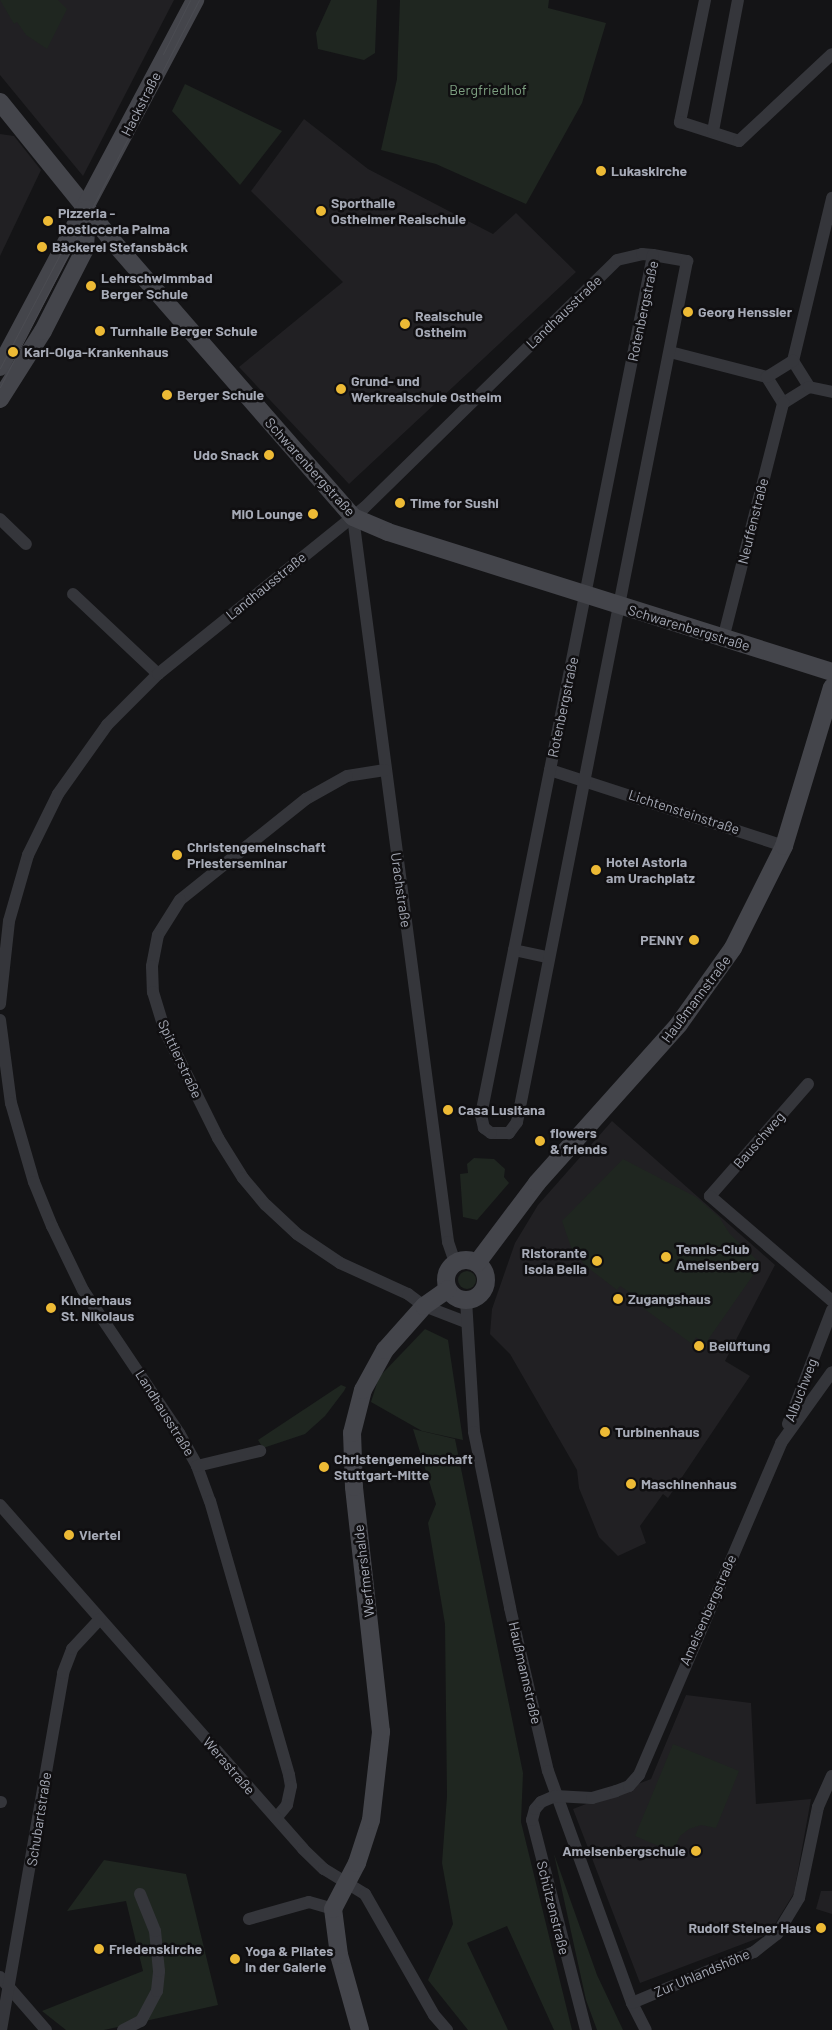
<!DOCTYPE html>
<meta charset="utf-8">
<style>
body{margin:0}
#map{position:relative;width:832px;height:2030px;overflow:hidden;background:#141416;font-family:Barlow,sans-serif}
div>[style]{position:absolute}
.built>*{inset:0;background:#212023}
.green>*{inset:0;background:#1f2620}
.round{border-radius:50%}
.street>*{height:12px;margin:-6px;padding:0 6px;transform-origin:6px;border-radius:6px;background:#35363b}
.secondary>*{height:18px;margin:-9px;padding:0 9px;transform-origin:9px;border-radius:9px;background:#44454b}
.secondary>.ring{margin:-9px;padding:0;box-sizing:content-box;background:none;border:18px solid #44454b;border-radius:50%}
.tram>*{height:1px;margin:-0.5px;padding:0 0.5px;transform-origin:0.5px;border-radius:0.5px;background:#4b4c52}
.dots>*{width:14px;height:14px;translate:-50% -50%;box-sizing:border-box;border:2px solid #100f11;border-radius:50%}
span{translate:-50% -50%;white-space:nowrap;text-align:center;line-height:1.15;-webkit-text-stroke:5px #100f11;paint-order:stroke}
.park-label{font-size:14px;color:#7ea182}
.street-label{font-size:14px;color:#a6aab6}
.poi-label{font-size:14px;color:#a6aab6;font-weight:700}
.left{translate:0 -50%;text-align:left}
.right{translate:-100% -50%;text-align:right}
</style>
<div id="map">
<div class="built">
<div style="clip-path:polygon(0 0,174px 0,83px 176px,0 75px)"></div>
<div style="clip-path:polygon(304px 119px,368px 169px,493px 234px,516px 213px,576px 272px,349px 484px,239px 367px,343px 282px,251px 191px)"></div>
<div style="clip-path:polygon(0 134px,14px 136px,41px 170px,0 256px)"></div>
<div style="clip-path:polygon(612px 1121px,775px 1265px,725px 1361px,750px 1376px,668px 1498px,663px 1494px,640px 1526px,646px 1543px,618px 1556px,599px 1537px,579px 1488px,577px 1470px,510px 1354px,490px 1334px,492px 1309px,515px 1243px,538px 1205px)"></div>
<div style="clip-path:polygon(686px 1695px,751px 1703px,756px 1804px,811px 1799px,794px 1893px,769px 1934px,640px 1983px,573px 1809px,651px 1779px)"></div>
<div style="clip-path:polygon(821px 1891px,832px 1891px,832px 1914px,816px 1909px)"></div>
</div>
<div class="green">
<div style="clip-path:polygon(0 0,58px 0,67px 9px,47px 49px,26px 35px,17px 22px,14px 24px)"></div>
<div style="clip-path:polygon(331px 0,377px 0,375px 53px,364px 60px,318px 49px,316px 33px)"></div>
<div style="clip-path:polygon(400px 0,549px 0,548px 8px,606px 23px,582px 103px,526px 204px,436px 164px,381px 150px,397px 79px)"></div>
<div style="clip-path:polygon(185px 84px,282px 131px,240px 185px,172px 111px)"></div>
<div style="clip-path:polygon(474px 1158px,494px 1159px,505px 1169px,504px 1177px,509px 1183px,477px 1220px,463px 1217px,460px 1174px,468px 1173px,467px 1164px)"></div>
<div style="clip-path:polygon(623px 1159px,696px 1197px,719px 1217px,730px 1234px,761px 1264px,705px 1344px,696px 1337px,692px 1344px,627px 1296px,629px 1292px,620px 1286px,617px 1290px,587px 1267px,572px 1250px,562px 1221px)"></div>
<div class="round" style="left:458px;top:1271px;width:18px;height:18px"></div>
<div style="clip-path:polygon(425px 1329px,448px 1340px,463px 1440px,422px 1431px,371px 1402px,379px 1377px)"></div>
<div style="clip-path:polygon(341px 1385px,346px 1387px,344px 1391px,325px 1416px,305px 1434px,263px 1448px,258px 1440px)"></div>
<div style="clip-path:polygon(413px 1429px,455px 1439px,523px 1773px,521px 1822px,572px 2030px,554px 2030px,507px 1926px,467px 1943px,508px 2030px,468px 2030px,428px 1980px,453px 1924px,442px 1863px,447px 1796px,445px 1624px,428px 1523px,436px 1504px)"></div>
<div style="clip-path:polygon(673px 1744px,739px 1771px,716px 1828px,701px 1825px,689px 1829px,680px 1836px,673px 1852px,635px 1836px)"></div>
<div style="clip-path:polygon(554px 1854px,597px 1975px,623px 2030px,597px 2030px,586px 2000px)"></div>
<div style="clip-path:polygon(104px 1860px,186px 1874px,218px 2005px,104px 2030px,66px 2030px,42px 2011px,143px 1971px,126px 1901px,67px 1911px)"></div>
</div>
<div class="street">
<div style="left:705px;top:0;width:125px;rotate:101.6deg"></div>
<div style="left:680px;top:122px;width:62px;rotate:17.9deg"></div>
<div style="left:739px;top:141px;width:127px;rotate:-43.1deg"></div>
<div style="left:713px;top:131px;width:133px;rotate:-79.2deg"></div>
<div style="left:670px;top:352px;width:100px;rotate:14.5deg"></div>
<div style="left:793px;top:361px;width:168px;rotate:-76.5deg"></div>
<div style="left:793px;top:361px;width:31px;rotate:58deg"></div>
<div style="left:809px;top:387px;width:31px;rotate:148deg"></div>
<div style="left:783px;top:403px;width:31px;rotate:-122deg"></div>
<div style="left:767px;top:377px;width:31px;rotate:-32deg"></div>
<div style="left:809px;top:387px;width:24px;rotate:12deg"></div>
<div style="left:353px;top:517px;width:731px;rotate:82.53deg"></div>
<div style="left:448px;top:1242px;width:21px;rotate:71deg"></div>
<div style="left:0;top:519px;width:36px;rotate:44deg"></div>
<div style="left:73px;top:594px;width:117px;rotate:43.3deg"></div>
<div style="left:723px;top:639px;width:244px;rotate:-75.7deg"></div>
<div style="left:385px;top:770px;width:38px;rotate:171deg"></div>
<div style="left:347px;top:776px;width:47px;rotate:150.7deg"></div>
<div style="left:306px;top:799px;width:161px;rotate:141.3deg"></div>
<div style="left:180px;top:900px;width:41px;rotate:122.2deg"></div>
<div style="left:158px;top:935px;width:32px;rotate:101deg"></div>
<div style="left:152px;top:966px;width:26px;rotate:88deg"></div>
<div style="left:153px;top:992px;width:39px;rotate:73deg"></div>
<div style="left:164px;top:1029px;width:122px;rotate:63.6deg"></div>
<div style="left:218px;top:1138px;width:47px;rotate:58deg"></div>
<div style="left:243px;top:1178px;width:35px;rotate:50deg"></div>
<div style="left:266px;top:1205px;width:42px;rotate:43.1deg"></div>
<div style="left:297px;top:1234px;width:52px;rotate:34deg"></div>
<div style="left:340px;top:1263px;width:75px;rotate:24.5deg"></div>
<div style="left:408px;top:1294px;width:20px;rotate:37deg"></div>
<div style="left:424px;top:1306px;width:45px;rotate:20.9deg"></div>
<div style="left:550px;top:770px;width:246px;rotate:18deg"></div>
<div style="left:514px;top:950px;width:35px;rotate:12deg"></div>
<div style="left:0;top:1004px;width:83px;rotate:-83.8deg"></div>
<div style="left:9px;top:921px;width:69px;rotate:-73.9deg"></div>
<div style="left:28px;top:855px;width:68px;rotate:-63.8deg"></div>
<div style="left:58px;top:794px;width:85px;rotate:-54.6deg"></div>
<div style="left:107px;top:725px;width:72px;rotate:-45deg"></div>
<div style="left:158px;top:674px;width:265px;rotate:-38.9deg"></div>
<div style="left:364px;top:508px;width:354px;rotate:-44.4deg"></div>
<div style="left:617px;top:260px;width:26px;rotate:-13deg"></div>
<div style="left:642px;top:254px;width:11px;rotate:5deg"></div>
<div style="left:653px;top:255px;width:35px;rotate:10deg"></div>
<div style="left:687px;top:261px;width:878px;rotate:101.17deg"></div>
<div style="left:517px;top:1122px;width:14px;rotate:126deg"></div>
<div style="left:509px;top:1133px;width:18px;rotate:180deg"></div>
<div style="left:491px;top:1133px;width:9px;rotate:-144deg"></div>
<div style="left:484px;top:1128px;width:13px;rotate:-103deg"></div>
<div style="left:481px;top:1115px;width:877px;rotate:-78.69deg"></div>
<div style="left:0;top:1020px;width:84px;rotate:82.5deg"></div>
<div style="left:11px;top:1103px;width:82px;rotate:73.8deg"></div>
<div style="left:34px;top:1182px;width:48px;rotate:67.8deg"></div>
<div style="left:52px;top:1226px;width:71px;rotate:64.2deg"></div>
<div style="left:83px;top:1290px;width:172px;rotate:56.1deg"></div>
<div style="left:179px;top:1433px;width:38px;rotate:61deg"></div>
<div style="left:197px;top:1466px;width:37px;rotate:70deg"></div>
<div style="left:210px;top:1501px;width:285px;rotate:73.9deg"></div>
<div style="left:289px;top:1775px;width:11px;rotate:80deg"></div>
<div style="left:291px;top:1786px;width:19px;rotate:102deg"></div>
<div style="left:287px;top:1805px;width:17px;rotate:130deg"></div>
<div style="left:808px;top:1084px;width:149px;rotate:131.2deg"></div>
<div style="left:710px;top:1196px;width:161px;rotate:40.7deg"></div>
<div style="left:466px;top:1300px;width:132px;rotate:86.5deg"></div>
<div style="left:474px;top:1432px;width:180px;rotate:78.4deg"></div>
<div style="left:510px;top:1608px;width:167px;rotate:76.9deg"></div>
<div style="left:548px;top:1771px;width:247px;rotate:70.1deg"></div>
<div style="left:632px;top:2003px;width:30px;rotate:63deg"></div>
<div style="left:788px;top:1424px;width:122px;rotate:-68.9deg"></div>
<div style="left:197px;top:1466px;width:65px;rotate:-13.4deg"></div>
<div style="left:0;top:1505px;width:458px;rotate:48.6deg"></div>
<div style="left:303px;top:1849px;width:29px;rotate:44deg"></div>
<div style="left:324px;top:1869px;width:48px;rotate:31.4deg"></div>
<div style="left:365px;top:1894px;width:139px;rotate:60.3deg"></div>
<div style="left:434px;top:2015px;width:20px;rotate:49deg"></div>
<div style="left:0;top:1802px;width:1px"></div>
<div style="left:249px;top:1919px;width:62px;rotate:-15.8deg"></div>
<div style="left:309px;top:1902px;width:25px;rotate:16deg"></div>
<div style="left:0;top:1977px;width:70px;rotate:49deg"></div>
<div style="left:632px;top:2003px;width:132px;rotate:-22.7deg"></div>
<div style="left:754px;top:1952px;width:29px;rotate:-38deg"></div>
<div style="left:777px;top:1934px;width:42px;rotate:-58.6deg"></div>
<div style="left:799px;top:1898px;width:93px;rotate:-78.2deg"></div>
<div style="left:818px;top:1807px;width:34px;rotate:-66deg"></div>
<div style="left:1px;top:2030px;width:362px;rotate:-80.1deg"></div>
<div style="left:63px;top:1673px;width:26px;rotate:-69deg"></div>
<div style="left:72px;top:1649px;width:41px;rotate:-47deg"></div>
<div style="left:123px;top:2030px;width:20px;rotate:-27deg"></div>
<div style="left:141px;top:2021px;width:34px;rotate:-62deg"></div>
<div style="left:157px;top:1991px;width:20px;rotate:-84deg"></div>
<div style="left:159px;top:1971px;width:40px;rotate:-95.7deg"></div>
<div style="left:155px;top:1931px;width:40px;rotate:-112deg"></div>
<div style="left:586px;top:2030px;width:217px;rotate:-104.4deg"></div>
<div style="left:532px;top:1820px;width:11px;rotate:-75deg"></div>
<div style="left:535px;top:1809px;width:9px;rotate:-49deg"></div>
<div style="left:541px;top:1802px;width:15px;rotate:-23deg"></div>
<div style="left:555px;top:1796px;width:37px;rotate:3deg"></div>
<div style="left:592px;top:1798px;width:25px;rotate:-16deg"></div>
<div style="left:616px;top:1791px;width:14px;rotate:-21deg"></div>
<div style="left:629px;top:1786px;width:15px;rotate:-48deg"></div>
<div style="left:639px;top:1775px;width:361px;rotate:-66.8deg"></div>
<div style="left:781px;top:1443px;width:87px;rotate:-54.3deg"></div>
</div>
<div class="secondary">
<div style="left:0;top:102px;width:183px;rotate:51deg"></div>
<div style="left:115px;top:244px;width:362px;rotate:48.9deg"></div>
<div style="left:353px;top:517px;width:38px;rotate:23deg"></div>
<div style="left:388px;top:532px;width:466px;rotate:17.5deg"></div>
<div style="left:0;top:367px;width:416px;rotate:-62deg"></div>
<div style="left:0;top:399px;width:80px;rotate:-57.7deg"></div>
<div style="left:43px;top:331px;width:92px;rotate:-62.9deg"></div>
<div style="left:85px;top:249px;width:40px;rotate:-87.1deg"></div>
<div class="ring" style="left:446px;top:1260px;width:22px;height:22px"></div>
<div style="left:477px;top:1263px;width:100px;rotate:-53.1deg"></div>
<div style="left:537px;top:1183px;width:213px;rotate:-48.2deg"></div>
<div style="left:679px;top:1024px;width:93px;rotate:-54.6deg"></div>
<div style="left:733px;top:948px;width:114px;rotate:-63.4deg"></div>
<div style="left:784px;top:846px;width:166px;rotate:-73.2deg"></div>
<div style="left:360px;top:2030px;width:78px;rotate:-105.6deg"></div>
<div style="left:339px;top:1955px;width:46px;rotate:-97.4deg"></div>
<div style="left:333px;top:1909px;width:52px;rotate:-62.4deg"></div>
<div style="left:357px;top:1863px;width:45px;rotate:-72deg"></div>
<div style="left:371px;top:1820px;width:89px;rotate:-83.5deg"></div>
<div style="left:381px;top:1732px;width:246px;rotate:-96.3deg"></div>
<div style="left:354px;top:1487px;width:54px;rotate:-92.1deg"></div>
<div style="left:352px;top:1433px;width:44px;rotate:-75.7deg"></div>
<div style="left:363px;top:1390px;width:46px;rotate:-61.2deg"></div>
<div style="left:385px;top:1350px;width:59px;rotate:-48.4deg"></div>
<div style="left:424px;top:1306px;width:29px;rotate:-35deg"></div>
</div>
<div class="tram">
<div style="left:163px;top:54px;width:60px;rotate:-63.4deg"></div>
<div style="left:0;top:368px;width:144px;rotate:-62.2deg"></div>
<div style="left:0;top:387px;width:435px;rotate:-62.8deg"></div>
</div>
<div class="dots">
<div style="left:601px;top:171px;background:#edba35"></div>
<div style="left:321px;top:211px;background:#edba35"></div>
<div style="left:48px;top:221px;background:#edba35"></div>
<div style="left:42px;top:247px;background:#edba35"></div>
<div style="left:91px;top:286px;background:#edba35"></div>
<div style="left:688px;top:312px;background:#edba35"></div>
<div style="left:405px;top:324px;background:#edba35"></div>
<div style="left:100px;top:331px;background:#edba35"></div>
<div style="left:13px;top:352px;background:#edba35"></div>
<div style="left:341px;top:389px;background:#edba35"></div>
<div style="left:167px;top:395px;background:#edba35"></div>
<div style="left:269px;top:455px;background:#edba35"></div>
<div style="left:400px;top:503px;background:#edba35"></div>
<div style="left:313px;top:514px;background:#edba35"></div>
<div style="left:177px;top:855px;background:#edba35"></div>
<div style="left:596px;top:870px;background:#edba35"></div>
<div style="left:694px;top:940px;background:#edba35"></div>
<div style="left:448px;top:1110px;background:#edba35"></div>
<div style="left:540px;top:1141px;background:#edba35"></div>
<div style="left:666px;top:1257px;background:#edba35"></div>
<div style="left:597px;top:1261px;background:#edba35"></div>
<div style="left:618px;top:1299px;background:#edba35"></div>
<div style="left:51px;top:1308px;background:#edba35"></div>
<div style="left:699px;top:1346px;background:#edba35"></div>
<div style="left:605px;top:1432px;background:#edba35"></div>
<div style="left:324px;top:1467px;background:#edba35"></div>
<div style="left:631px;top:1484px;background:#edba35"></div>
<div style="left:69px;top:1535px;background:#edba35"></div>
<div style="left:696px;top:1851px;background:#edba35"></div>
<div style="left:821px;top:1928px;background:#edba35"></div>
<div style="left:99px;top:1949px;background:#edba35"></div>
<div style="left:235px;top:1959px;background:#edba35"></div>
</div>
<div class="park-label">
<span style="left:488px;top:90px">Bergfriedhof</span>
</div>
<div class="street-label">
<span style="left:141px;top:104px;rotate:-63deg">Hackstraße</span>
<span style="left:643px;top:311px;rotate:-78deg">Rotenbergstraße</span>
<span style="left:564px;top:312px;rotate:-44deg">Landhausstraße</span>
<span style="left:310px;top:467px;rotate:48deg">Schwarenbergstraße</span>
<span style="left:753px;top:521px;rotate:-76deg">Neuffenstraße</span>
<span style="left:266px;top:586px;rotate:-39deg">Landhausstraße</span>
<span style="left:689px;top:628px;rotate:17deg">Schwarenbergstraße</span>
<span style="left:563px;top:707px;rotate:-78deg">Rotenbergstraße</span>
<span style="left:684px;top:812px;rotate:18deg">Lichtensteinstraße</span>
<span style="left:401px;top:890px;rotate:82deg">Urachstraße</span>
<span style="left:696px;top:999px;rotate:-53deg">Haußmannstraße</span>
<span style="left:180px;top:1059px;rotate:65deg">Spittlerstraße</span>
<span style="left:759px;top:1140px;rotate:-49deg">Bauschweg</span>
<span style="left:801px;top:1390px;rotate:-69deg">Albuchweg</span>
<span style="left:165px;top:1413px;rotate:58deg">Landhausstraße</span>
<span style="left:364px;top:1571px;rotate:-97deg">Werfmershalde</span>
<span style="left:708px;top:1610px;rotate:-66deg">Ameisenbergstraße</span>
<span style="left:525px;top:1673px;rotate:77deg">Haußmannstraße</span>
<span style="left:229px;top:1766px;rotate:49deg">Werastraße</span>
<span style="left:39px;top:1819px;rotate:-81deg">Schubartstraße</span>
<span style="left:553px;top:1908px;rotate:76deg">Schützenstraße</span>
<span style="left:702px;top:1973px;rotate:-23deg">Zur Uhlandshöhe</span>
</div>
<div class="poi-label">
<span class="left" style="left:611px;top:171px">Lukaskirche</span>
<span class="left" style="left:331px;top:211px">Sporthalle<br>Ostheimer Realschule</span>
<span class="left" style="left:58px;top:221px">Pizzeria -<br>Rosticceria Palma</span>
<span class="left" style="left:52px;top:247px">Bäckerei Stefansbäck</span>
<span class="left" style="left:101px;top:286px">Lehrschwimmbad<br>Berger Schule</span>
<span class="left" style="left:698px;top:312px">Georg Henssler</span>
<span class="left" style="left:415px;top:324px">Realschule<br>Ostheim</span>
<span class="left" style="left:110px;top:331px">Turnhalle Berger Schule</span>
<span class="left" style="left:24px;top:352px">Karl-Olga-Krankenhaus</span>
<span class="left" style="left:351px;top:389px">Grund- und<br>Werkrealschule Ostheim</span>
<span class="left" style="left:177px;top:395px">Berger Schule</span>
<span class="right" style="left:259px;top:455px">Udo Snack</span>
<span class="left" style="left:410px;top:503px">Time for Sushi</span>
<span class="right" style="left:303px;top:514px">MiO Lounge</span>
<span class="left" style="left:187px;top:855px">Christengemeinschaft<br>Priesterseminar</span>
<span class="left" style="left:606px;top:870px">Hotel Astoria<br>am Urachplatz</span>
<span class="right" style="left:684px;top:940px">PENNY</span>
<span class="left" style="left:458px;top:1110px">Casa Lusitana</span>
<span class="left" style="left:550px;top:1141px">flowers<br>&amp; friends</span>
<span class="left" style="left:676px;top:1257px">Tennis-Club<br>Ameisenberg</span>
<span class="right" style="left:587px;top:1261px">Ristorante<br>Isola Bella</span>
<span class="left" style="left:628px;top:1299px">Zugangshaus</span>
<span class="left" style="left:61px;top:1308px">Kinderhaus<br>St. Nikolaus</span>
<span class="left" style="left:709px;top:1346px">Belüftung</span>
<span class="left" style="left:615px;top:1432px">Turbinenhaus</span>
<span class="left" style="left:334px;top:1467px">Christengemeinschaft<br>Stuttgart-Mitte</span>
<span class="left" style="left:641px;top:1484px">Maschinenhaus</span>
<span class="left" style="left:79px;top:1535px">Viertel</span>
<span class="right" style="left:686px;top:1851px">Ameisenbergschule</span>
<span class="right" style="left:811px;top:1928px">Rudolf Steiner Haus</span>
<span class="left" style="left:109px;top:1949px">Friedenskirche</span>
<span class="left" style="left:245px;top:1959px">Yoga &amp; Pilates<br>in der Galerie</span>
</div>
</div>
